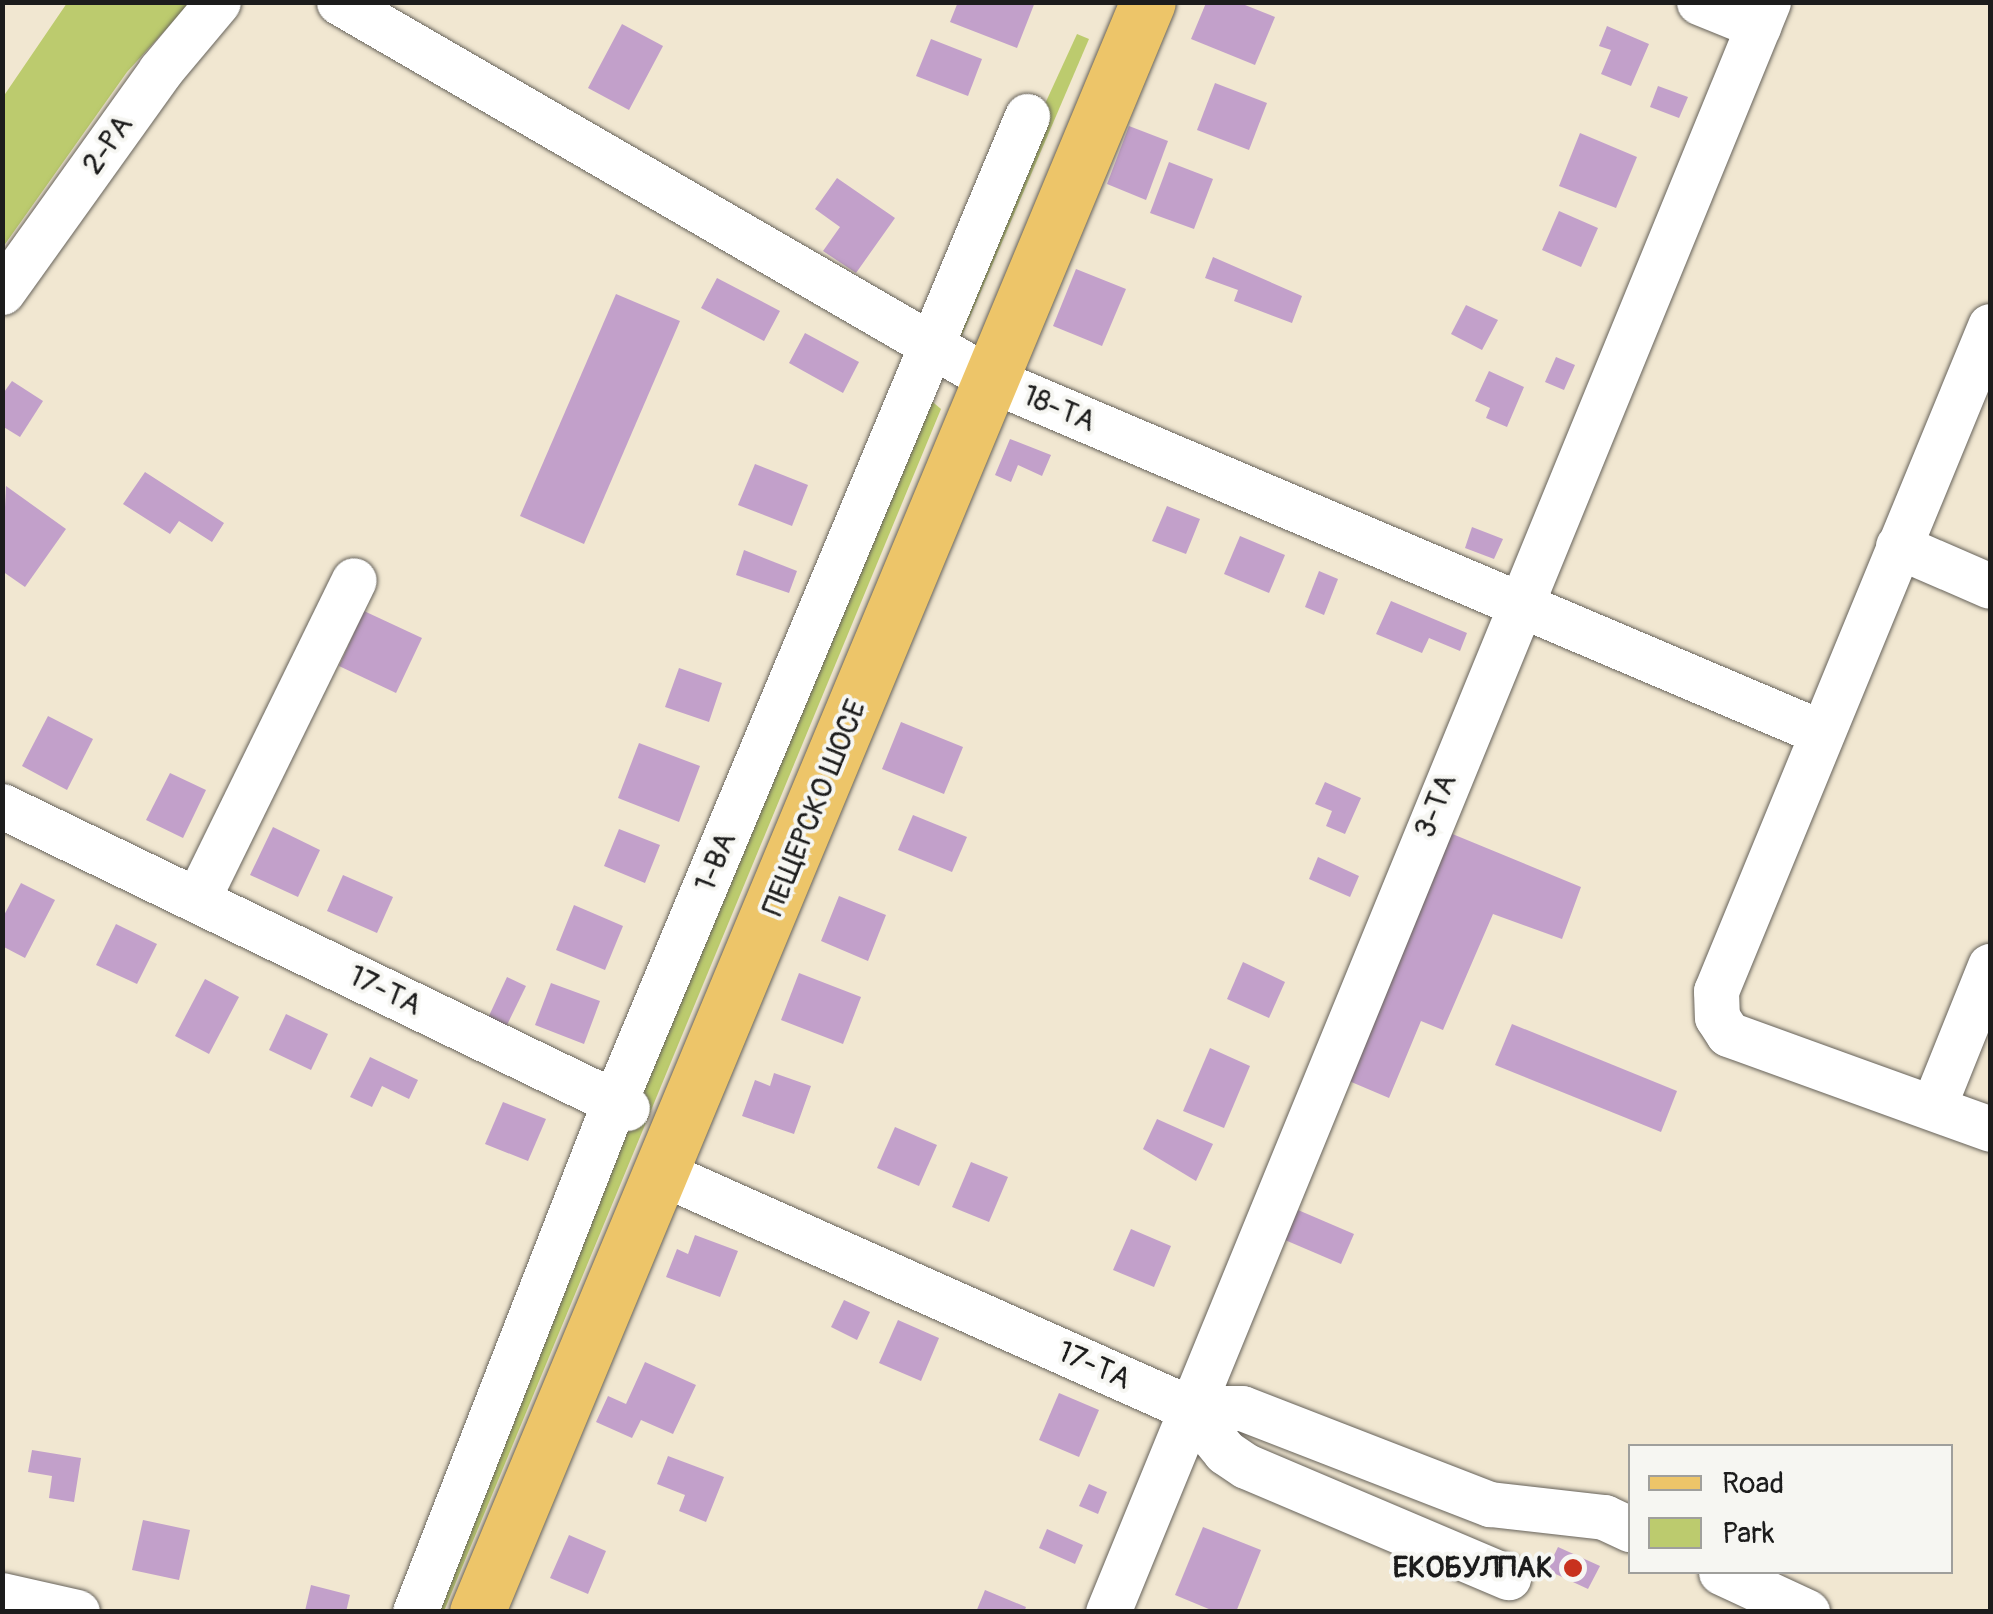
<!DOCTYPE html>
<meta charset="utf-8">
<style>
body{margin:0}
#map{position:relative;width:1993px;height:1614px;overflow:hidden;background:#f1e7d1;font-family:Pangolin,sans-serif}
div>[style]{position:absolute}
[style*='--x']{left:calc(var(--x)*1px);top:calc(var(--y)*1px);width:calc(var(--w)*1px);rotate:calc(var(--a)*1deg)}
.green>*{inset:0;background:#bccb6e}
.building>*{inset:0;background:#c2a0ca}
.roads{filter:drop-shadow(0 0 2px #67635b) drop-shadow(0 0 2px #67635b)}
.minor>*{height:45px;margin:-22.5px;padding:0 22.5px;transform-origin:22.5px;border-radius:22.5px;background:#fff}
.major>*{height:55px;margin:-27.5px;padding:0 27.5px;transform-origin:27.5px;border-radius:27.5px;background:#edc569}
.dots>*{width:28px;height:28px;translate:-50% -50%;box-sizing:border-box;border:5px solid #f6f6f2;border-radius:50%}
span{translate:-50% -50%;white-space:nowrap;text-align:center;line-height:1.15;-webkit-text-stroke:8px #f6f6f2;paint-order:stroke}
.street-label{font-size:30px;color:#1c1c1c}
.poi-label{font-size:30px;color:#1c1c1c;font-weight:700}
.right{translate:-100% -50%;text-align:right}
.frame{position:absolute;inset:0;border:5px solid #1c1c1c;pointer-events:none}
.legend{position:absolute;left:1628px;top:1444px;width:325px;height:130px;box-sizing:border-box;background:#f6f6f2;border:2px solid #9f9f9c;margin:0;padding:12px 18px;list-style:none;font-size:30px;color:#1c1c1c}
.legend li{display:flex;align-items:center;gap:20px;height:50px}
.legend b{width:50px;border:2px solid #9f9f9c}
</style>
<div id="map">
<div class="green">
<div style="clip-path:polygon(67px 3px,190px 3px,127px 72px,3px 247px,3px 97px)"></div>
<div style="clip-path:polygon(1077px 34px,1089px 39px,952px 359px,933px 348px)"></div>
<div style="clip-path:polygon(928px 398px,941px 409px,444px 1611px,417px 1612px)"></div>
</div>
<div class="building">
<div style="clip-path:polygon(958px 2px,1035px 2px,1017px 48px,950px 22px)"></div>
<div style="clip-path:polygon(1206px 3px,1240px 3px,1275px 17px,1255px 65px,1191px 39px)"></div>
<div style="clip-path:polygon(622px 24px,663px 46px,629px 110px,588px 88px)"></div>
<div style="clip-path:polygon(1607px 26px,1649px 44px,1631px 86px,1601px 74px,1611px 50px,1599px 46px)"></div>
<div style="clip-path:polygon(931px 39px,982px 59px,968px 96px,916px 76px)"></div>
<div style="clip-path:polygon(1215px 83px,1267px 103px,1249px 150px,1197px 130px)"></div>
<div style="clip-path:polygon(1658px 86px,1688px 97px,1679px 118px,1650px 107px)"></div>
<div style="clip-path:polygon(1129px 126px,1168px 141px,1146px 200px,1107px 184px)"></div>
<div style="clip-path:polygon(1580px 133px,1637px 157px,1616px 208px,1559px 186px)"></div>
<div style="clip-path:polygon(1169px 162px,1213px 179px,1194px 229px,1150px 213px)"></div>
<div style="clip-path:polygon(837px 178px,895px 218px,856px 273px,823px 251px,840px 227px,815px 209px)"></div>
<div style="clip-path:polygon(1559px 211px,1598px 228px,1581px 267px,1542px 250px)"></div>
<div style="clip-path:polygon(1213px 257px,1302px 296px,1292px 323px,1234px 301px,1238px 290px,1205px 278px)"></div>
<div style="clip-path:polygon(1076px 269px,1126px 289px,1102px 346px,1053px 326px)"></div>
<div style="clip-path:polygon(717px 278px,780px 311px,764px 341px,701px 308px)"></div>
<div style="clip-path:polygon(616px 294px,680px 321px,584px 544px,520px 516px)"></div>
<div style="clip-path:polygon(1466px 305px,1498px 320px,1482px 350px,1451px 334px)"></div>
<div style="clip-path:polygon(805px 333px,859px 362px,843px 393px,789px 363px)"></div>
<div style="clip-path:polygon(1556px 357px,1575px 365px,1564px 390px,1545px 382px)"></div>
<div style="clip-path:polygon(1489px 371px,1524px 387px,1507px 427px,1486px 418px,1490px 408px,1475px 401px)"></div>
<div style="clip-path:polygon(12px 381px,43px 401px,20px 437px,2px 426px,2px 395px)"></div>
<div style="clip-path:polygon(1010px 439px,1051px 455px,1042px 476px,1018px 465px,1011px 482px,995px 475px)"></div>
<div style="clip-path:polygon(755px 464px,808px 485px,792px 526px,738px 505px)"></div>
<div style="clip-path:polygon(145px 472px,224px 523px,212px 542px,179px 521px,170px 534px,123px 504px)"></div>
<div style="clip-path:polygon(6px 486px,66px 529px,25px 587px,2px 571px)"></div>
<div style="clip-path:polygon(1167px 506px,1200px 519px,1186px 554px,1152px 541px)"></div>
<div style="clip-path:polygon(1472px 527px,1503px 539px,1494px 559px,1465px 548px)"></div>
<div style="clip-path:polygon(1240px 536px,1285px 555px,1269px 593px,1224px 574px)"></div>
<div style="clip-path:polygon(744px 550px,797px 571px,789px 593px,736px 575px)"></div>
<div style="clip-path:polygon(1319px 571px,1338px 579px,1324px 615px,1305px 607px)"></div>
<div style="clip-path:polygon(1391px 601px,1467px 633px,1460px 651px,1429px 638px,1422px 653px,1376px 634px)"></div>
<div style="clip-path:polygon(364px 611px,422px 638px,396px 693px,339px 666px)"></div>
<div style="clip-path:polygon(679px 668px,722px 683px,709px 722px,665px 707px)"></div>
<div style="clip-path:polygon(48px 716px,93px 739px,67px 790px,22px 766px)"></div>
<div style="clip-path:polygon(901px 722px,963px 747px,944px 794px,882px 769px)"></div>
<div style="clip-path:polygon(639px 743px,700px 766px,679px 822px,618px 798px)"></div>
<div style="clip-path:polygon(170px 773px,206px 790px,183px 838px,146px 820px)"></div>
<div style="clip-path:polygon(1325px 782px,1361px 798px,1345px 834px,1326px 826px,1332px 811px,1315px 804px)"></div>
<div style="clip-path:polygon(913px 815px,967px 837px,952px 872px,898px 850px)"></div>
<div style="clip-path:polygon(273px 827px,320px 850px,298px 897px,250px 875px)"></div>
<div style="clip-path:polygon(619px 829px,660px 845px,645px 883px,604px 866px)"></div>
<div style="clip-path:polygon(1450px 833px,1581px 887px,1562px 939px,1493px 914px,1443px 1030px,1421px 1021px,1389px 1098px,1349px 1081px)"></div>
<div style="clip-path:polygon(1318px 857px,1359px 876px,1350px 897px,1309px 879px)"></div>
<div style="clip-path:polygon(343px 875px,393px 897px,377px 933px,327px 911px)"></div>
<div style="clip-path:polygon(21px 883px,55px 900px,25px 958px,2px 946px,2px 919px)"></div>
<div style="clip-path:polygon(839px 896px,886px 915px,868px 961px,821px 941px)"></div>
<div style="clip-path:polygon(574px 905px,623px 926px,605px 970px,556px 950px)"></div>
<div style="clip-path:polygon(116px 924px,157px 944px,137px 984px,96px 965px)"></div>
<div style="clip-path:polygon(1243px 962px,1285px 982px,1269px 1018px,1227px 999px)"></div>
<div style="clip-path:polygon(799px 973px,861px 997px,843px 1044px,781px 1020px)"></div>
<div style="clip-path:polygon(507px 977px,526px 986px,506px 1027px,488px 1018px)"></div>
<div style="clip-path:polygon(205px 979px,239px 997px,209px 1054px,175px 1036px)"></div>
<div style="clip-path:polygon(551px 983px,600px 1001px,584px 1044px,535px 1025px)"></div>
<div style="clip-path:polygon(286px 1014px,328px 1034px,311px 1070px,269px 1050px)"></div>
<div style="clip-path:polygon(1512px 1024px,1677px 1091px,1661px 1132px,1495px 1065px)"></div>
<div style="clip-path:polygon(1210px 1048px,1250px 1066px,1224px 1128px,1183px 1111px)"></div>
<div style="clip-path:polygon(370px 1057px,418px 1080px,409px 1099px,382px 1086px,372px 1107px,350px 1097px)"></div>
<div style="clip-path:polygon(774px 1073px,811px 1086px,794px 1134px,742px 1116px,755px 1080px,770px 1086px)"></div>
<div style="clip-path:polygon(503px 1102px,546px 1119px,528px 1161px,485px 1144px)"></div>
<div style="clip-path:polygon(1157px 1119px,1213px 1144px,1196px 1181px,1143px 1149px)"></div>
<div style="clip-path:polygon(895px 1127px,937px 1145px,919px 1186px,877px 1168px)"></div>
<div style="clip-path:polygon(971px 1162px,1008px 1177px,989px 1222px,952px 1207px)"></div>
<div style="clip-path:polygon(1298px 1210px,1354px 1234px,1341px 1264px,1285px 1240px)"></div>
<div style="clip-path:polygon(1131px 1229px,1171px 1246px,1154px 1287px,1113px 1270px)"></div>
<div style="clip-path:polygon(695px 1235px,738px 1251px,720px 1297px,666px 1277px,677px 1249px,688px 1254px)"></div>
<div style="clip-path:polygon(844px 1300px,870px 1312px,857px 1340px,831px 1327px)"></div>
<div style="clip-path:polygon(898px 1320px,939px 1338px,921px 1381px,879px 1363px)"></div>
<div style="clip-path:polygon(645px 1362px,696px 1385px,673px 1434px,641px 1420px,632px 1438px,596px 1422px,608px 1396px,626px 1404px)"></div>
<div style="clip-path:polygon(1059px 1393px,1099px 1410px,1079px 1457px,1039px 1440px)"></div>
<div style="clip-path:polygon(32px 1450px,81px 1458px,74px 1502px,49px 1498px,52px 1476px,28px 1472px)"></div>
<div style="clip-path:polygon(668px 1456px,724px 1477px,706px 1522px,679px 1511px,685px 1495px,657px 1484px)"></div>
<div style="clip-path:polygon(1089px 1484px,1107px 1492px,1098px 1514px,1079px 1506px)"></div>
<div style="clip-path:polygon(143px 1520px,190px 1530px,179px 1580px,132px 1570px)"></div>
<div style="clip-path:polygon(1203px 1527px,1261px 1550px,1236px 1612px,1216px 1612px,1175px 1595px)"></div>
<div style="clip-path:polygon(1047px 1529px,1083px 1545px,1075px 1564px,1039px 1548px)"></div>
<div style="clip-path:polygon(569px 1535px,606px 1551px,588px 1594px,550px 1578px)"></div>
<div style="clip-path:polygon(1558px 1547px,1600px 1566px,1588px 1589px,1547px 1570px)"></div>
<div style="clip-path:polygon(311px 1585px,350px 1595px,346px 1612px,305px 1611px)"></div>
<div style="clip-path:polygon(985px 1590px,1026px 1607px,1024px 1612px,976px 1612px)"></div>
</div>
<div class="roads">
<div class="minor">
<div style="--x:339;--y:2;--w:755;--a:30.07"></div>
<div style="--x:992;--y:380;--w:900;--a:23.03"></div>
<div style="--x:1699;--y:2;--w:64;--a:22.1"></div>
<div style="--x:2;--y:292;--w:272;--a:-54.4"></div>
<div style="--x:160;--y:71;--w:90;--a:-50"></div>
<div style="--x:1990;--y:326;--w:719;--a:112.39"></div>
<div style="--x:1716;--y:991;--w:26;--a:88"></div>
<div style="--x:1717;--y:1017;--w:20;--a:57"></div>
<div style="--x:1728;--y:1034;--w:279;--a:19.9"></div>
<div style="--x:1898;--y:546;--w:100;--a:23.5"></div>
<div style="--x:2;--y:806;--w:694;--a:25.79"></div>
<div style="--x:197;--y:900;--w:356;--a:-63.9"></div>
<div style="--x:1934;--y:1105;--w:150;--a:-68.1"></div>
<div style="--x:664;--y:1174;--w:575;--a:24.02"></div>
<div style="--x:1189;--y:1408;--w:57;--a:50.7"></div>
<div style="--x:1225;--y:1452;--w:25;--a:34"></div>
<div style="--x:1246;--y:1466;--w:285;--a:23"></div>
<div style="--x:1189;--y:1408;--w:53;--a:0"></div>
<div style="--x:1242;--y:1408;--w:266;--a:21.2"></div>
<div style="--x:1490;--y:1504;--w:115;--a:6.5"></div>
<div style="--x:1604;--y:1517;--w:29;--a:25"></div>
<div style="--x:1721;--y:1572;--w:95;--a:24.9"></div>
<div style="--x:2;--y:1595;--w:77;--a:12.8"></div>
<div style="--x:415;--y:1612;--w:547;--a:-68.65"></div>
<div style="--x:614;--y:1103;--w:1070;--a:-67.29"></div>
<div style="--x:1108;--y:1612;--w:1740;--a:-67.71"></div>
</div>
<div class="major">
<div style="--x:477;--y:1612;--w:1744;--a:-67.38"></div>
</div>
</div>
<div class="dots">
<div style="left:1573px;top:1568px;background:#c8321e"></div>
</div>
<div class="street-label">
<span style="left:108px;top:145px;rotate:-55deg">2-РА</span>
<span style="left:1059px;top:409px;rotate:23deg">18-ТА</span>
<span style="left:1436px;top:806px;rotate:-68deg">3-ТА</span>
<span style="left:815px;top:808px;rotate:-68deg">ПЕЩЕРСКО ШОСЕ</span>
<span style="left:716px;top:862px;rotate:-67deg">1-ВА</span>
<span style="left:385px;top:991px;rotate:26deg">17-ТА</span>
<span style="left:1094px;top:1366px;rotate:24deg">17-ТА</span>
</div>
<div class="poi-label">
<span class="right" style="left:1553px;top:1568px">ЕКОБУЛПАК</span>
</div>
<div class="frame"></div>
<ul class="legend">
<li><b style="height:12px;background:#edc569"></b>Road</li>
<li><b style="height:28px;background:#bccb6e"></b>Park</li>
</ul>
</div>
